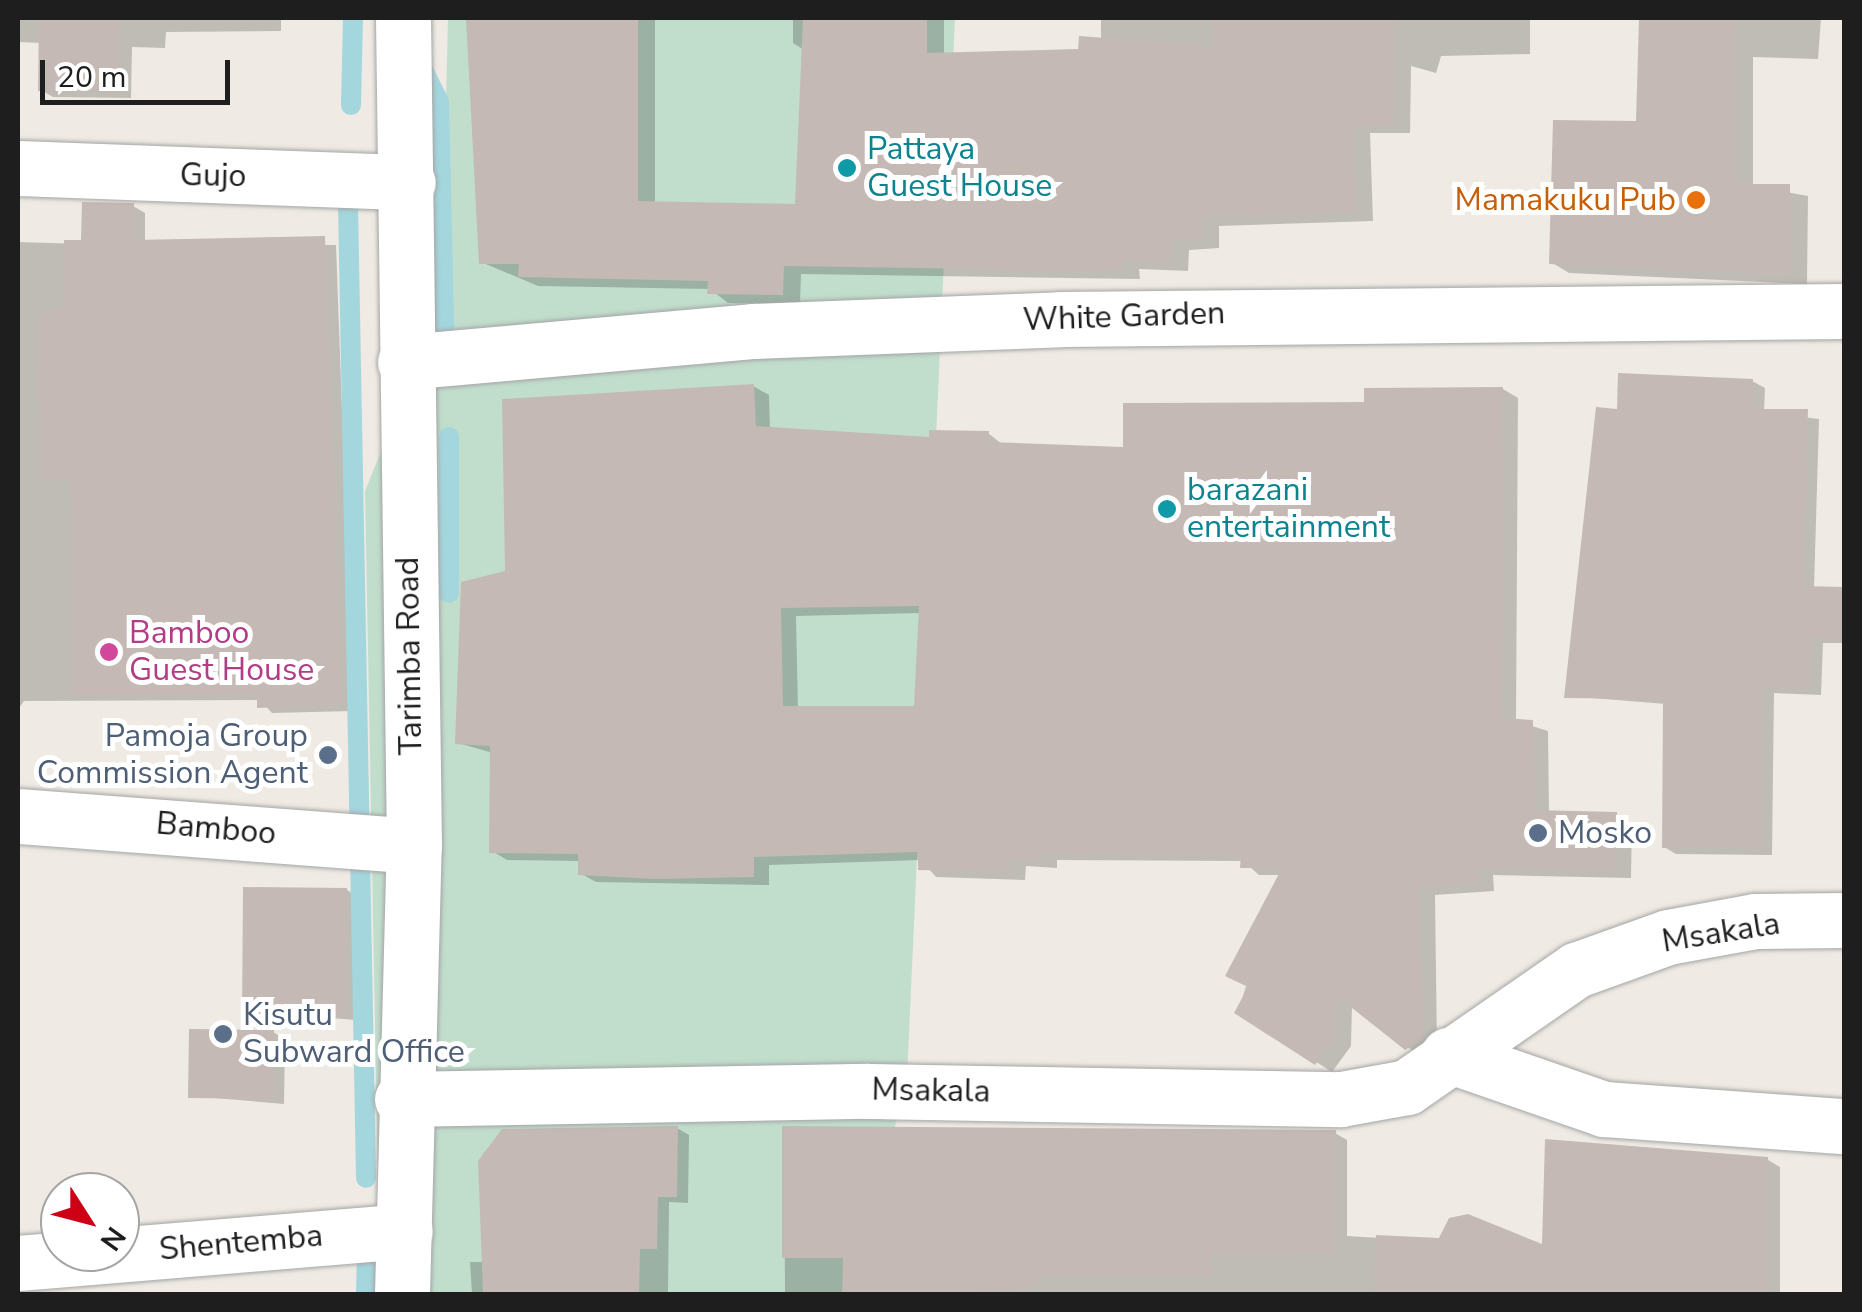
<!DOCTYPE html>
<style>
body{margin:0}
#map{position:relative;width:1862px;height:1312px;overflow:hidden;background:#efebe4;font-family:"Nunito Sans",sans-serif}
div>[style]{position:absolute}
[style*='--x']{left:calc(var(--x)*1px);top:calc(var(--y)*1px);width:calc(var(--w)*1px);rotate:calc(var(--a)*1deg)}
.wetland>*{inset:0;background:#c1decd}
.shadow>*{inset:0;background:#0003}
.stream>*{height:20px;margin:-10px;padding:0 10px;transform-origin:10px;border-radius:10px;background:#a4d6de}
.building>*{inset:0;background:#c4b9b4}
.roads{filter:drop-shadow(0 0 2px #a5a5a5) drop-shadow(0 0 2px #a5a5a5)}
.minor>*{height:55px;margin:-27.5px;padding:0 27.5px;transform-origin:27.5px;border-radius:27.5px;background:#fff}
.dots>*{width:28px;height:28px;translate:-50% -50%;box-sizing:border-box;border:5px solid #fff;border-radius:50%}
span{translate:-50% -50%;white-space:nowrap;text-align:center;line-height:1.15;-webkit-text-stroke:10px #fff;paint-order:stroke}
.culture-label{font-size:32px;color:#0d838f}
.left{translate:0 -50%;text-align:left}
.street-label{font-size:32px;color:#1e1e1e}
.food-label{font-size:32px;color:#c56008}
.right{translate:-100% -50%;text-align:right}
.hotel-label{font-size:32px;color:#b23c85}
.service-label{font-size:32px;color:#4e5e75}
.frame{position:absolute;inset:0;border:20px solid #1e1e1e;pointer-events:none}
.north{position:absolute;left:40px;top:1172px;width:100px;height:100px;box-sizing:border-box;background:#fff;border:2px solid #a5a5a5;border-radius:50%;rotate:126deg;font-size:28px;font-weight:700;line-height:40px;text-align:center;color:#1e1e1e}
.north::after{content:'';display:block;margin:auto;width:35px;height:45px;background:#cd0015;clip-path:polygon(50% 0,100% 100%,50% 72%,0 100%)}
.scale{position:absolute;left:40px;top:60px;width:190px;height:45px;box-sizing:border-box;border:5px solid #1e1e1e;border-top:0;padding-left:12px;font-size:30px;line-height:35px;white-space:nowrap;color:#1e1e1e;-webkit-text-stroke:8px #fff;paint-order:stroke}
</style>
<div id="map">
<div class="wetland">
<div style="clip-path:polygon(448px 18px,955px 18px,907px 1078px,874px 1211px,871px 1294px,380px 1294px,365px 491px,441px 304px)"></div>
</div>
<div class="shadow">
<div style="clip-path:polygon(18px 18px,281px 18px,281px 31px,166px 32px,165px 48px,132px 47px,131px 98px,53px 97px,41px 90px,41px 43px,18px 42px)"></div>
<div style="clip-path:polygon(468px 18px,655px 18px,655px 204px,798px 206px,804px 50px,793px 43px,793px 18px,944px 18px,944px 55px,1080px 52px,1101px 40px,1101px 18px,1530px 18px,1530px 54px,1441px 56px,1436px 73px,1411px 66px,1410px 133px,1370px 133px,1373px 221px,1219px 226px,1219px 248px,1189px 250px,1188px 271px,1139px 269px,1140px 279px,801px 274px,800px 304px,728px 303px,710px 289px,538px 286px,481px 262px)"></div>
<div style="clip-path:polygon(1642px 18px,1821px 18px,1818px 59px,1753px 57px,1753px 186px,1808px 196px,1807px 284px,1569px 273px,1551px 262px,1639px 124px)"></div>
<div style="clip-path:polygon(133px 206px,145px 213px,145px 243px,336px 245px,353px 711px,272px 713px,260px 700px,24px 701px,18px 709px,18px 242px,83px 244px)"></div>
<div style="clip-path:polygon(1752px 381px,1765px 388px,1764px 412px,1819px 419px,1814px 589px,1844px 590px,1844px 643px,1823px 643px,1821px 695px,1774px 693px,1772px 855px,1676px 854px,1664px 847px,1666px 704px,1567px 696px,1619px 411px)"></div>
<div style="clip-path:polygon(evenodd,753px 386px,769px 395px,770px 430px,931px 440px,988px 433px,1003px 445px,1125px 450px,1503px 389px,1518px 398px,1516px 721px,1548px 731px,1549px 812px,1632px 823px,1631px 878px,1493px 875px,1494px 891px,1435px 895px,1437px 1047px,1422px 1058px,1352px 1004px,1351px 1046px,1332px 1072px,1238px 1012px,1281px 875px,1259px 875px,1243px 861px,1057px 860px,1057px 868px,1026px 866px,1025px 880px,936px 877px,921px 860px,769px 865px,769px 885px,596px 882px,580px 873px,580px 861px,507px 860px,492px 851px,493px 753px,458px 743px,508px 573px,753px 386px,921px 613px,916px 709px,798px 709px,796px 616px,921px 613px)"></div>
<div style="clip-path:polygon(347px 890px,359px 897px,357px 1020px,244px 1012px)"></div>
<div style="clip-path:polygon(273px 1032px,285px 1039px,284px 1104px,191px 1096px)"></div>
<div style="clip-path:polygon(677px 1128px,689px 1135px,688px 1203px,669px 1202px,668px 1294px,472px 1294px,470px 1262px,484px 1262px,483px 1154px,504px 1131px)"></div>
<div style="clip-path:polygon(784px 1128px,1335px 1133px,1347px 1140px,1347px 1236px,1545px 1248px,1768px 1160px,1780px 1167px,1780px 1294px,785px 1294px)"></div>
</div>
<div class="stream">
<div style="--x:420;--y:64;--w:42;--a:63.4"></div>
<div style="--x:439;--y:102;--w:226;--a:88.7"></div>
<div style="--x:351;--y:105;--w:87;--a:-88.7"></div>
<div style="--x:348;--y:204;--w:974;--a:88.94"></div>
<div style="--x:449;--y:437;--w:156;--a:90"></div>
<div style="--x:366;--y:1294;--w:42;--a:-88.6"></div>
</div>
<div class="building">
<div style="clip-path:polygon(39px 18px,120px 18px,120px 92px,38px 91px)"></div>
<div style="clip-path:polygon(466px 18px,638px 18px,638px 201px,795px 204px,803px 18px,927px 18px,927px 53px,1078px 49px,1079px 36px,1213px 46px,1213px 18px,1395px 18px,1393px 125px,1353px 125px,1356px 212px,1202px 217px,1202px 239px,1172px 241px,1171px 262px,1122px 260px,1123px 271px,784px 266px,783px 295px,707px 294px,708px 281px,518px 277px,519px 264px,479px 264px)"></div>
<div style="clip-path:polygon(1639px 18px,1736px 18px,1736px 184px,1790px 184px,1790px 275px,1549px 264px,1553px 120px,1636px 121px)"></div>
<div style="clip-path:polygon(82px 202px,134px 203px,134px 240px,325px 236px,342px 705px,257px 708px,257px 695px,72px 695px,71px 480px,40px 480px,38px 317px,64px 305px,64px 240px,81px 240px)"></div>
<div style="clip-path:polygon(1618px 373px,1753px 379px,1753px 409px,1808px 409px,1803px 586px,1844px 587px,1843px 638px,1812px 637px,1809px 689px,1762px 688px,1761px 849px,1662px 848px,1663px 699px,1564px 698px,1596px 407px,1617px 409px)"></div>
<div style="clip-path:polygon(evenodd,754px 384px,756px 426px,929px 437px,929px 430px,989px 431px,988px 442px,1123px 447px,1123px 403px,1364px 402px,1364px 388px,1503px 387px,1501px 718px,1533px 720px,1534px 810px,1617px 812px,1616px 870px,1478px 868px,1479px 883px,1420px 887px,1422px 1039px,1405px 1050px,1337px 996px,1336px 1036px,1315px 1065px,1234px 1013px,1248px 987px,1225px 976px,1282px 868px,1240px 868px,1241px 854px,1042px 853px,1042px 860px,1011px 858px,1010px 872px,918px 870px,918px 852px,754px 857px,754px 877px,655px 879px,578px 875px,578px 854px,489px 853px,490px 746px,455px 744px,461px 582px,505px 571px,502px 399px,754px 384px,919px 606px,914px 706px,783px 706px,781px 608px,919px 606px)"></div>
<div style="clip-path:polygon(243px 887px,347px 888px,346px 1015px,242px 1014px)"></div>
<div style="clip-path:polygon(189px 1029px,274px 1030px,273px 1099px,188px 1098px)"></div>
<div style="clip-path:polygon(678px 1126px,677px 1197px,658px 1197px,657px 1249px,640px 1249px,639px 1294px,483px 1294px,478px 1161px,502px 1129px)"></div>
<div style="clip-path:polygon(782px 1126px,1336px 1130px,1336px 1255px,1211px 1254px,1211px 1275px,1037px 1277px,1037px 1286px,965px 1294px,842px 1294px,843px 1258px,782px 1258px)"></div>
<div style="clip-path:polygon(1545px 1139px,1768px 1157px,1769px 1294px,1374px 1294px,1376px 1235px,1439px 1238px,1449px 1218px,1468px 1214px,1542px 1244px)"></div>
</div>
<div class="roads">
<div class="minor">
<div style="--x:18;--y:168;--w:390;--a:2.1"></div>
<div style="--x:405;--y:362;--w:349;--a:-5.1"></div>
<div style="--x:753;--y:331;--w:308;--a:-2.2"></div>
<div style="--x:1061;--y:319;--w:783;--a:-0.59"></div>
<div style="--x:18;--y:816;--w:397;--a:4.3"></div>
<div style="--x:1448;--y:1055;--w:165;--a:19.1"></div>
<div style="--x:1604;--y:1109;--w:241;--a:4.1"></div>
<div style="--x:402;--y:1099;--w:466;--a:-1"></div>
<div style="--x:868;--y:1091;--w:473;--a:1"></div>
<div style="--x:1341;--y:1099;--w:67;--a:-10.3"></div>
<div style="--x:1407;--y:1087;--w:206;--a:-34.7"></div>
<div style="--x:1576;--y:970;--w:98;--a:-19.7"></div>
<div style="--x:1668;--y:937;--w:88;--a:-10.4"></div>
<div style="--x:1755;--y:921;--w:89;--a:-0.6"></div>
<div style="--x:18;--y:1263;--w:388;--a:-4.7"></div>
<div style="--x:402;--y:1294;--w:448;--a:-88.5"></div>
<div style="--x:414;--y:846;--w:828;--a:-90.76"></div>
</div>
</div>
<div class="dots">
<div style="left:847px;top:168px;background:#0f9aa8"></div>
<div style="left:1696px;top:200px;background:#e8710a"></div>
<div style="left:1167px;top:509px;background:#0f9aa8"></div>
<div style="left:109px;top:652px;background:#d1479c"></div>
<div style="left:328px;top:755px;background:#5c6f8a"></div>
<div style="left:1538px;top:833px;background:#5c6f8a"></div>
<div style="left:223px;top:1034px;background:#5c6f8a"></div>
</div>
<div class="culture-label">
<span class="left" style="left:867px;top:168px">Pattaya<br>Guest House</span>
<span class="left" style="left:1187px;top:509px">barazani<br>entertainment</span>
</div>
<div class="street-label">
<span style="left:213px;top:176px;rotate:1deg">Gujo</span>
<span style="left:1124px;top:317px;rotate:-2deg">White Garden</span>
<span style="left:410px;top:656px;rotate:-91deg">Tarimba Road</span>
<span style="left:216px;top:829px;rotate:5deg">Bamboo</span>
<span style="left:1721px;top:933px;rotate:-9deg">Msakala</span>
<span style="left:931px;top:1091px;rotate:1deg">Msakala</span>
<span style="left:241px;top:1243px;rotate:-5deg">Shentemba</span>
</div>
<div class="food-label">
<span class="right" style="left:1676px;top:200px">Mamakuku Pub</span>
</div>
<div class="hotel-label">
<span class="left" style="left:129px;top:652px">Bamboo<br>Guest House</span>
</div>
<div class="service-label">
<span class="right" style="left:308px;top:755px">Pamoja Group<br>Commission Agent</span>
<span class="left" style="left:1558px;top:833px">Mosko</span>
<span class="left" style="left:243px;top:1034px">Kisutu<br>Subward Office</span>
</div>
<div class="frame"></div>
<div class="north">N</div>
<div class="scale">20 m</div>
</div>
